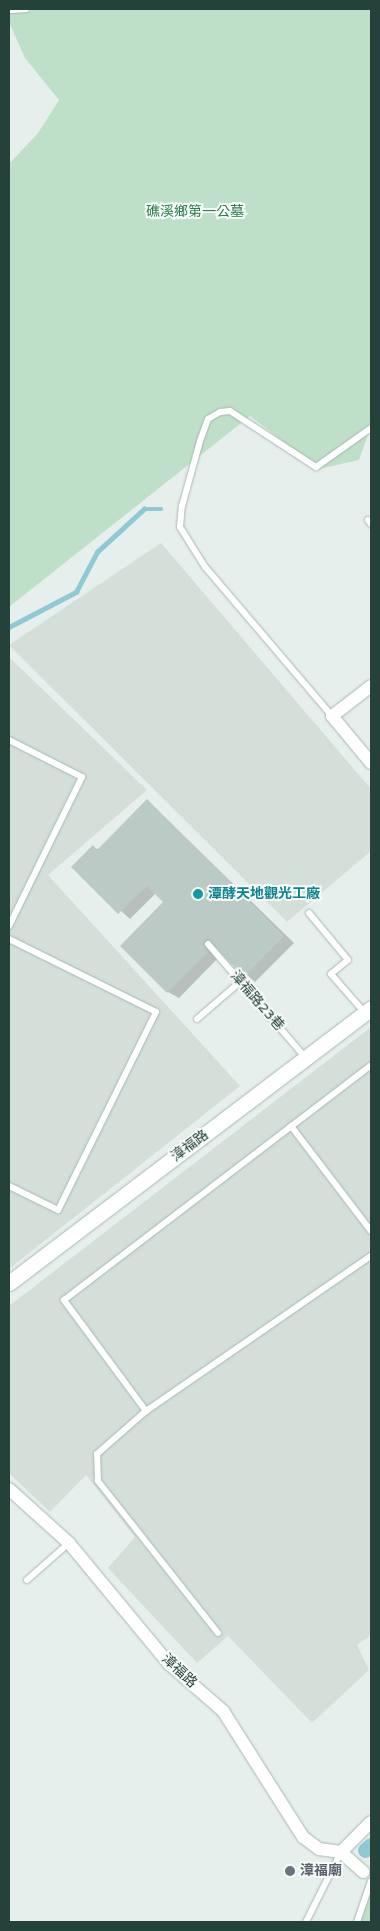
<!DOCTYPE html>
<meta charset="utf-8">
<style>
body{margin:0}
#map{position:relative;width:380px;height:1931px;overflow:hidden;background:#e6efeb;font-family:"Varela Round","Noto Sans TC",sans-serif}
div>[style]{position:absolute}
[style*='--x']{left:calc(var(--x)*1px);top:calc(var(--y)*1px);width:calc(var(--w)*1px);rotate:calc(var(--a)*1deg)}
.built>*{inset:0;background:#d4dfda}
.green>*{inset:0;background:#bfe0c8}
.shadow>*{inset:0;background:#0003}
.stream>*{height:4.5px;margin:-2.25px;padding:0 2.25px;transform-origin:2.25px;border-radius:2.25px;background:#8ec9d4}
.canal>*{height:15px;margin:-7.5px;padding:0 7.5px;transform-origin:7.5px;border-radius:7.5px;background:#8ec9d4}
.building>*{inset:0;background:#bbcac4}
.roads{filter:drop-shadow(0 0 1px #a8b8b2) drop-shadow(0 0 1px #a8b8b2)}
.lane>*{height:6px;margin:-3px;padding:0 3px;transform-origin:3px;border-radius:3px;background:#fff}
.street>*{height:12px;margin:-6px;padding:0 6px;transform-origin:6px;border-radius:6px;background:#fff}
.secondary>*{height:15px;margin:-7.5px;padding:0 7.5px;transform-origin:7.5px;border-radius:7.5px;background:#fff}
.dots>*{width:14px;height:14px;translate:-50% -50%;box-sizing:border-box;border:2px solid #f7fbf9;border-radius:50%}
span{translate:-50% -50%;white-space:nowrap;text-align:center;line-height:1.15;-webkit-text-stroke:4px #f7fbf9;paint-order:stroke}
.park-label{font-size:14px;color:#2d7a4b}
.culture-label{font-size:14px;color:#0d838f;font-weight:700}
.left{translate:0 -50%;text-align:left}
.street-label{font-size:14px;color:#24423a}
.worship-label{font-size:14px;color:#5b616d;font-weight:700}
.frame{position:absolute;inset:0;border:10px solid #24423a;pointer-events:none}
</style>
<div id="map">
<div class="built">
<div style="clip-path:polygon(161px 543px,371px 789px,371px 851px,287px 922px,9px 645px)"></div>
<div style="clip-path:polygon(9px 657px,147px 790px,48px 875px,240px 1086px,9px 1269px)"></div>
<div style="clip-path:polygon(371px 1027px,371px 1635px,357px 1645px,369px 1670px,312px 1723px,228px 1636px,197px 1663px,108px 1568px,135px 1537px,86px 1475px,50px 1512px,9px 1473px,9px 1306px)"></div>
</div>
<div class="green">
<div style="clip-path:polygon(9px 9px,371px 9px,371px 426px,359px 460px,319px 469px,250px 416px,9px 607px,9px 164px,38px 133px,59px 100px,25px 58px,9px 22px)"></div>
<div style="clip-path:polygon(371px 1890px,371px 1922px,355px 1922px)"></div>
</div>
<div class="shadow">
<div style="clip-path:polygon(148px 801px,294px 943px,255px 982px,215px 945px,218px 958px,179px 998px,168px 992px,122px 946px,165px 902px,156px 893px,130px 919px,73px 867px,93px 847px,99px 850px)"></div>
</div>
<div class="stream">
<div style="--x:9;--y:627;--w:76;--a:-27.6"></div>
<div style="--x:76;--y:592;--w:45;--a:-62.3"></div>
<div style="--x:97;--y:552;--w:64;--a:-42.5"></div>
<div style="--x:144;--y:509;--w:17;--a:0"></div>
</div>
<div class="canal">
<div style="--x:365;--y:1850;--w:8;--a:-40"></div>
</div>
<div class="building">
<div style="clip-path:polygon(147px 799px,284px 936px,244px 977px,207px 939px,203px 944px,208px 952px,167px 993px,120px 946px,163px 902px,147px 886px,118px 914px,71px 867px,93px 845px,97px 850px)"></div>
</div>
<div class="roads">
<div class="lane">
<div style="--x:9;--y:10;--w:17;--a:-3"></div>
<div style="--x:368;--y:520;--w:5;--a:53"></div>
<div style="--x:332;--y:716;--w:196;--a:-130.4"></div>
<div style="--x:205;--y:567;--w:47;--a:-122"></div>
<div style="--x:180;--y:527;--w:21;--a:-85"></div>
<div style="--x:182;--y:506;--w:67;--a:-74.5"></div>
<div style="--x:200;--y:441;--w:23;--a:-70"></div>
<div style="--x:208;--y:419;--w:14;--a:-30"></div>
<div style="--x:220;--y:412;--w:10;--a:-6"></div>
<div style="--x:230;--y:411;--w:103;--a:33.1"></div>
<div style="--x:316;--y:467;--w:67;--a:-35.3"></div>
<div style="--x:9;--y:740;--w:82;--a:26.9"></div>
<div style="--x:82;--y:777;--w:166;--a:116.1"></div>
<div style="--x:309;--y:913;--w:61;--a:50.3"></div>
<div style="--x:348;--y:960;--w:22;--a:141"></div>
<div style="--x:331;--y:974;--w:52;--a:48.9"></div>
<div style="--x:9;--y:939;--w:164;--a:26.4"></div>
<div style="--x:156;--y:1012;--w:221;--a:116.3"></div>
<div style="--x:58;--y:1210;--w:55;--a:-153.9"></div>
<div style="--x:208;--y:944;--w:149;--a:49.4"></div>
<div style="--x:197;--y:1019;--w:57;--a:-40.7"></div>
<div style="--x:291;--y:1126;--w:132;--a:52.7"></div>
<div style="--x:146;--y:1411;--w:138;--a:-126.5"></div>
<div style="--x:64;--y:1300;--w:387;--a:-37.4"></div>
<div style="--x:27;--y:1580;--w:56;--a:-41.4"></div>
<div style="--x:218;--y:1633;--w:194;--a:-128.3"></div>
<div style="--x:98;--y:1481;--w:27;--a:-92"></div>
<div style="--x:97;--y:1454;--w:65;--a:-41.3"></div>
<div style="--x:146;--y:1411;--w:273;--a:-34.6"></div>
<div style="--x:306;--y:1922;--w:78;--a:-63.4"></div>
<div style="--x:357;--y:1922;--w:43;--a:-71.1"></div>
</div>
<div class="street">
<div style="--x:371;--y:686;--w:49;--a:142.4"></div>
<div style="--x:332;--y:716;--w:61;--a:50.3"></div>
<div style="--x:9;--y:1489;--w:81;--a:42"></div>
<div style="--x:69;--y:1543;--w:157;--a:50.4"></div>
<div style="--x:169;--y:1664;--w:72;--a:41"></div>
<div style="--x:223;--y:1711;--w:149;--a:57.6"></div>
<div style="--x:303;--y:1837;--w:20;--a:37"></div>
<div style="--x:319;--y:1849;--w:22;--a:8"></div>
<div style="--x:341;--y:1852;--w:30;--a:42"></div>
<div style="--x:341;--y:1852;--w:42;--a:-45"></div>
</div>
<div class="secondary">
<div style="--x:9;--y:1283;--w:455;--a:-37.2"></div>
</div>
</div>
<div class="dots">
<div style="left:198px;top:894px;background:#0f9aa8"></div>
<div style="left:290px;top:1871px;background:#6b7280"></div>
</div>
<div class="park-label">
<span style="left:195px;top:212px">礁溪鄉第一公墓</span>
</div>
<div class="culture-label">
<span class="left" style="left:208px;top:894px">潭酵天地觀光工廠</span>
</div>
<div class="street-label">
<span style="left:257px;top:1001px;rotate:49deg">漳福路23巷</span>
<span style="left:190px;top:1146px;rotate:-37deg">漳福路</span>
<span style="left:179px;top:1671px;rotate:43deg">漳福路</span>
</div>
<div class="worship-label">
<span class="left" style="left:300px;top:1871px">漳福廟</span>
</div>
<div class="frame"></div>
</div>
